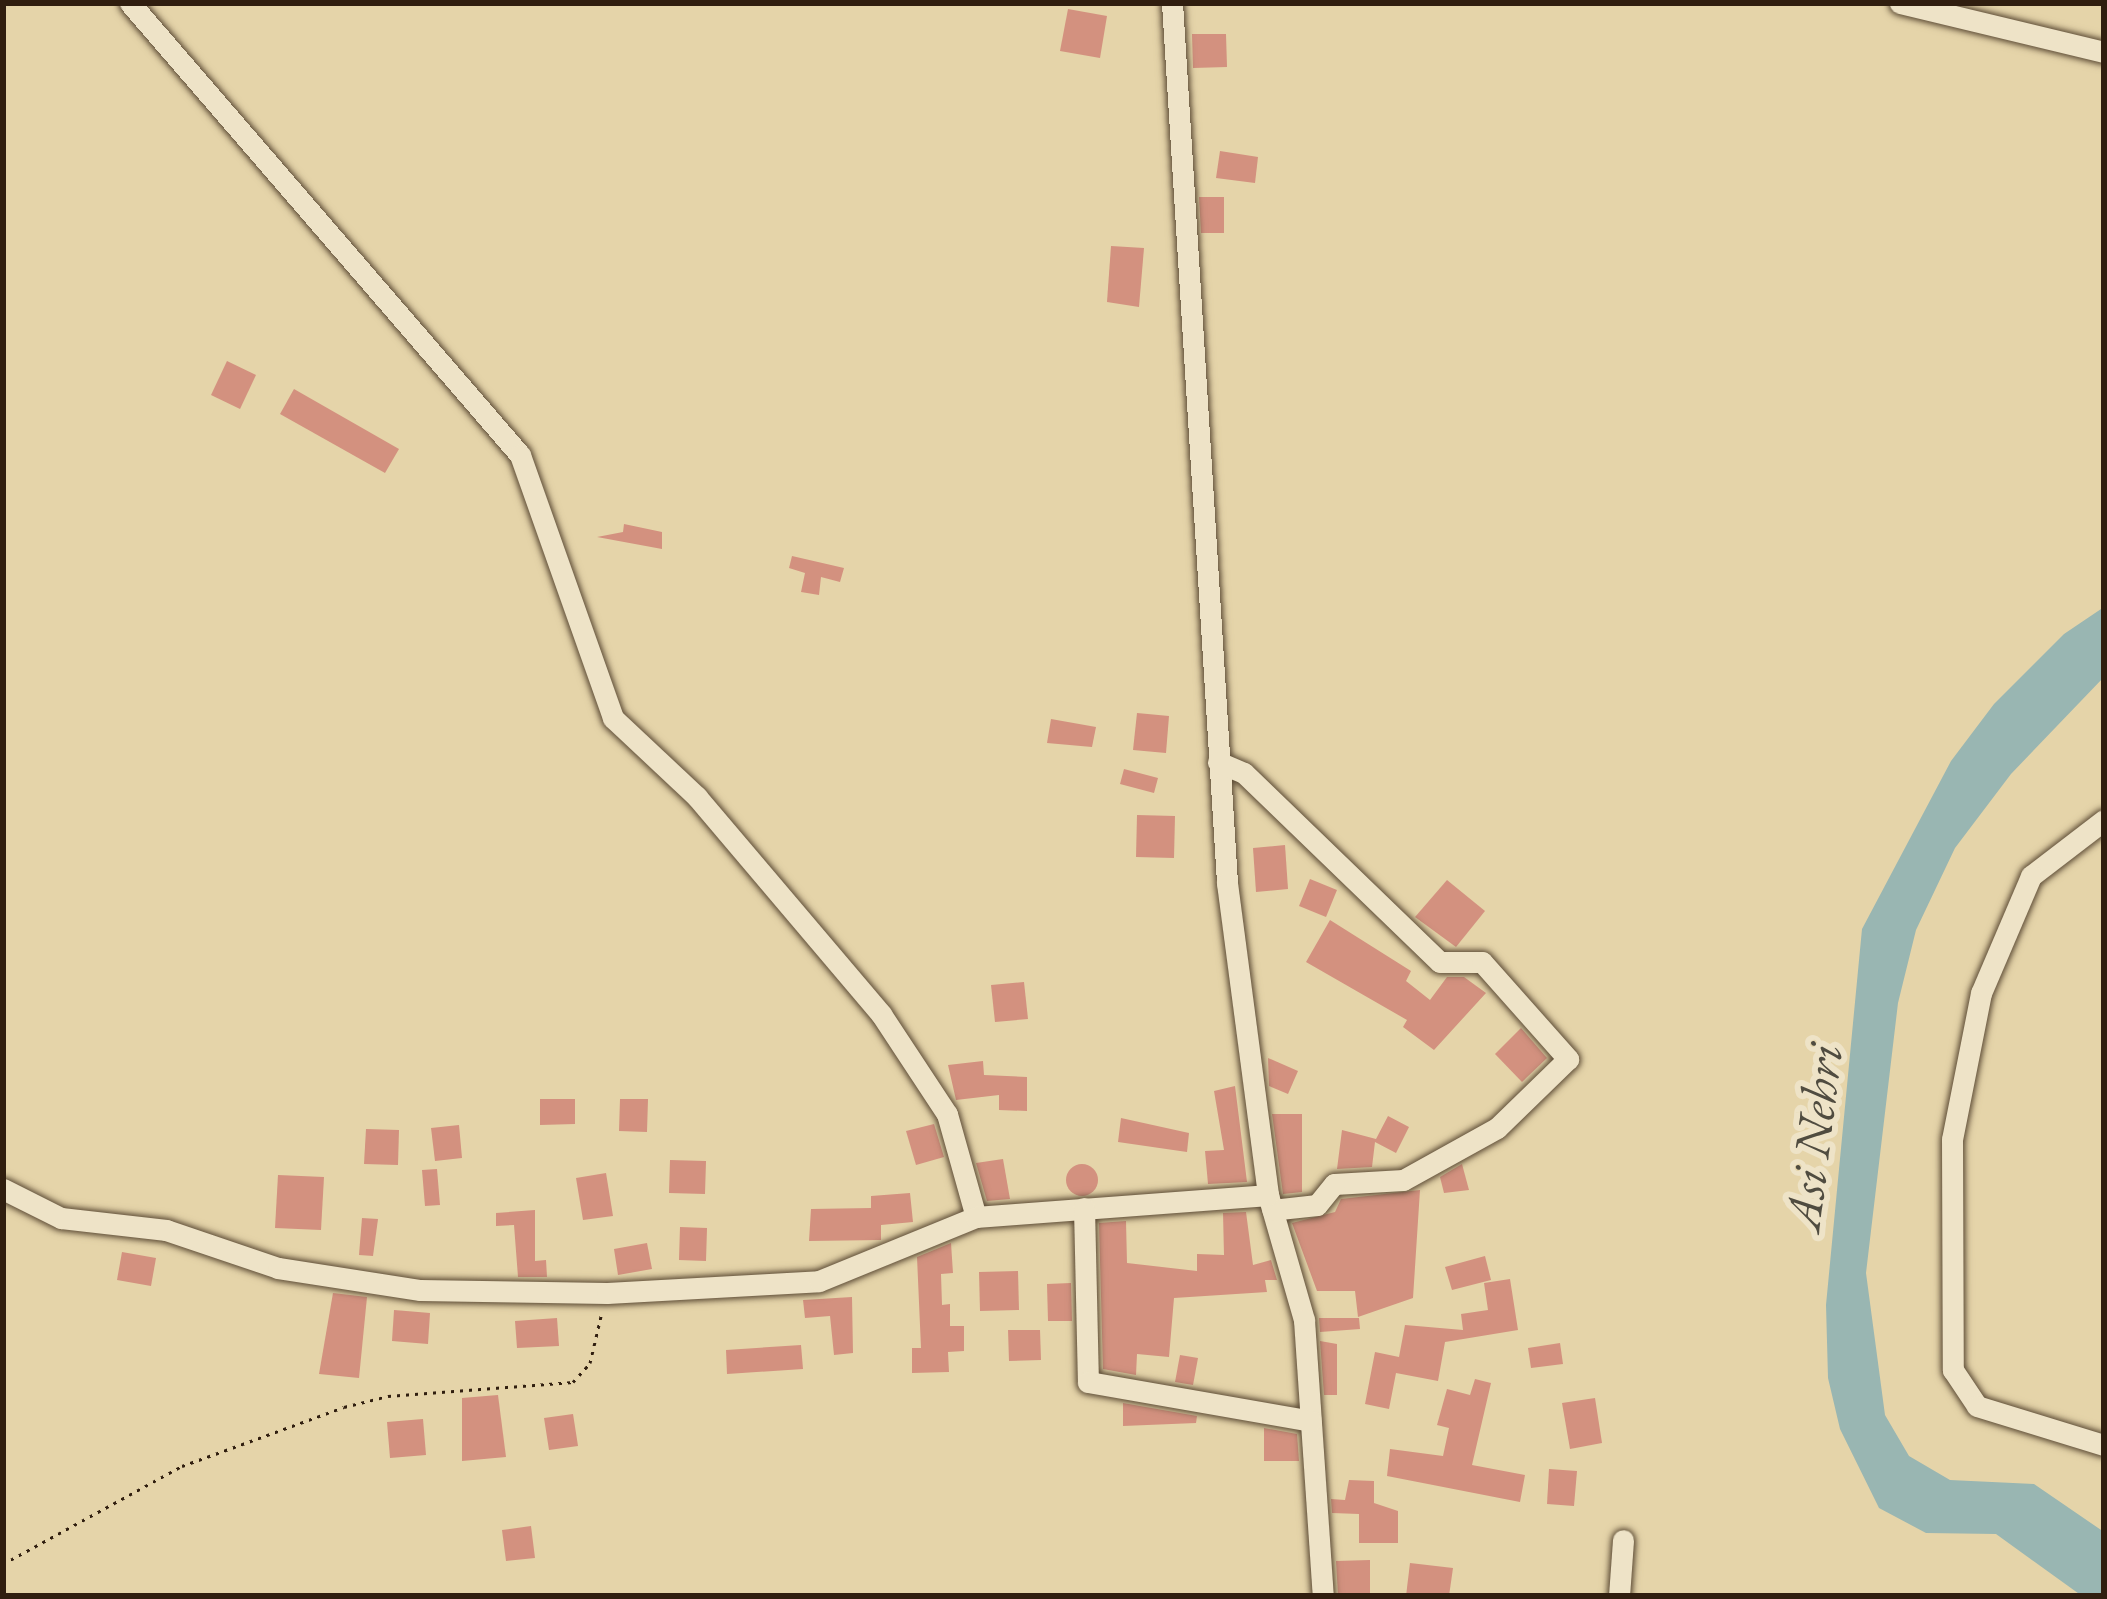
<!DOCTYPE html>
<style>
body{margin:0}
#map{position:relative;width:2107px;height:1599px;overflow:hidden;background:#e5d4a9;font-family:"EB Garamond",serif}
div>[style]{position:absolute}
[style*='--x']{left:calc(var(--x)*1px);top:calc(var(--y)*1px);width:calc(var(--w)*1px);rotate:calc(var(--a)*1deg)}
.water>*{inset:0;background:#99b6b2}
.building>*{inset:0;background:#d3917f}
.round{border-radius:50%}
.path>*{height:3px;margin-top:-1.5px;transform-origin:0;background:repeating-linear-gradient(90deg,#301e0f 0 3px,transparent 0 9px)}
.roads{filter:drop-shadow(0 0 3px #5d4c36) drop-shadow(0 0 3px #5d4c36)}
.street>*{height:21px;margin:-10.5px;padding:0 10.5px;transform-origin:10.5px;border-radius:10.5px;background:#eee3c7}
span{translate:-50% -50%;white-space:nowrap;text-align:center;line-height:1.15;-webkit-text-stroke:12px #eee3c7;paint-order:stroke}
.water-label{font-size:51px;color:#504c40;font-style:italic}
.frame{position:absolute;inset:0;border:6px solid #301e0f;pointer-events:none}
</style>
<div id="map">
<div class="water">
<div style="clip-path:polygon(2104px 607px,2104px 677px,2011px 774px,1955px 848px,1916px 930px,1898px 1003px,1866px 1273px,1885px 1415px,1909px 1456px,1950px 1480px,2034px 1484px,2104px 1532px,2104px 1596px,2082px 1596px,1996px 1534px,1926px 1533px,1879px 1508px,1840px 1429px,1828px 1378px,1826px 1305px,1862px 929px,1951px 761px,1994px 704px,2064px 634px)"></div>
</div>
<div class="building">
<div style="clip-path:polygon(1068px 9px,1107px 16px,1100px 58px,1060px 51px)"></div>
<div style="clip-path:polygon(1192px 34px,1226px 34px,1227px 67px,1193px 68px)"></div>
<div style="clip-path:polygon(1220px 151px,1258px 157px,1255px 183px,1216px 178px)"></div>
<div style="clip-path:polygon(1199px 197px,1224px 197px,1224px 233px,1201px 233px)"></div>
<div style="clip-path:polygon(1111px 246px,1144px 248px,1139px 307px,1107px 302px)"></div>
<div style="clip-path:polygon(227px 361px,256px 375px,240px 409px,211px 395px)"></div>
<div style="clip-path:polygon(294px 389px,399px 449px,385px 473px,280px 414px)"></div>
<div style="clip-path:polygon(624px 524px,662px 532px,662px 549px,597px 537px,623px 532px)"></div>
<div style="clip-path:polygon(792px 556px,844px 568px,840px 582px,821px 577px,819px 595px,801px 592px,805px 573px,789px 568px)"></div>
<div style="clip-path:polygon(1137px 713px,1169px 716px,1166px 753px,1133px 750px)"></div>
<div style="clip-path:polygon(1051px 719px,1096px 727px,1092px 747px,1047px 743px)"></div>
<div style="clip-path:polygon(1124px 769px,1158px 778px,1154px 793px,1120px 784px)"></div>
<div style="clip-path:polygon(1137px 815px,1175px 816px,1174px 858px,1136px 857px)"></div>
<div style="clip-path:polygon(1285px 845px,1288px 889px,1256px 892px,1253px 848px)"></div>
<div style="clip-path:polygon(1310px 879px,1337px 890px,1326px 917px,1299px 906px)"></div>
<div style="clip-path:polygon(1447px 880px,1485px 911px,1456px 947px,1415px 917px)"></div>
<div style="clip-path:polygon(1330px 920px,1411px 971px,1406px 981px,1430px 1000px,1447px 977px,1464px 977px,1486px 993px,1434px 1050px,1403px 1027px,1407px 1020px,1306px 962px)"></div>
<div style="clip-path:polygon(1024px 982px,1028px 1019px,995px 1022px,991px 985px)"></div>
<div style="clip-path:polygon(1521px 1028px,1547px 1058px,1522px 1082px,1495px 1054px)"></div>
<div style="clip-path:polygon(1268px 1058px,1298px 1071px,1288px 1094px,1269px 1086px)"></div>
<div style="clip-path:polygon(983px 1061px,984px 1075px,1027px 1077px,1027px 1111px,999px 1110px,999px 1095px,956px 1100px,948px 1065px)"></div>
<div style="clip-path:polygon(1235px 1086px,1247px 1182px,1208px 1184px,1205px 1151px,1224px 1150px,1214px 1091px)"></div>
<div style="clip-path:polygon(540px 1099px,575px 1099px,575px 1124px,540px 1125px)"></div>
<div style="clip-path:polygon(620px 1099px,648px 1099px,647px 1132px,619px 1131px)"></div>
<div style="clip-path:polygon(1272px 1114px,1302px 1114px,1302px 1192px,1283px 1194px)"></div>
<div style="clip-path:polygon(1388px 1116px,1409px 1127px,1396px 1153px,1375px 1142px,1372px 1167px,1337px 1169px,1342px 1130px,1376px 1139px)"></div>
<div style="clip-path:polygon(1121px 1118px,1189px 1133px,1187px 1152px,1118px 1142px)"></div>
<div style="clip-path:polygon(934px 1124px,944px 1157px,916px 1165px,906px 1131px)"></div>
<div style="clip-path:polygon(459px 1125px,462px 1158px,435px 1161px,431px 1128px)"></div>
<div style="clip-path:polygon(366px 1129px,399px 1130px,398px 1165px,364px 1164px)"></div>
<div style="clip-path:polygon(1003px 1159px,1010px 1199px,987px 1201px,976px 1163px)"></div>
<div style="clip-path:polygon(670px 1160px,706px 1161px,705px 1194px,669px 1193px)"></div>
<div style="clip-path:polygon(1462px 1164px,1469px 1190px,1444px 1193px,1440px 1177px)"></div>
<div class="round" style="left:1066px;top:1164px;width:32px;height:32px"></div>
<div style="clip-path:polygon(437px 1169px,440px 1205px,425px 1206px,422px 1170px)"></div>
<div style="clip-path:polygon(606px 1173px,613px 1216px,583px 1220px,576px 1178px)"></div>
<div style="clip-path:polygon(278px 1175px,324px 1177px,321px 1230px,275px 1228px)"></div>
<div style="clip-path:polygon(1420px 1190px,1413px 1298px,1358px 1317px,1355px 1291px,1317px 1291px,1292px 1223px,1335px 1212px,1341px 1199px)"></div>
<div style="clip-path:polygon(910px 1193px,913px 1222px,881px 1225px,881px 1240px,809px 1241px,811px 1209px,871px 1208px,871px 1196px)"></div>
<div style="clip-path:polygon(535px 1210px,535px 1261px,546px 1260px,547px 1277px,518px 1277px,514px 1225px,496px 1226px,496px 1213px)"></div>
<div style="clip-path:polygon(1246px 1212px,1253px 1265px,1271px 1260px,1277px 1280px,1265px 1280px,1267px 1292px,1174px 1298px,1169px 1357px,1137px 1354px,1136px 1375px,1103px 1369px,1099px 1223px,1126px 1221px,1127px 1263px,1197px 1271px,1197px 1254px,1224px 1255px,1223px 1213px)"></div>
<div style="clip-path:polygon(362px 1218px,378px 1219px,373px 1256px,359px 1255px)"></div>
<div style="clip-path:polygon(680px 1227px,707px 1228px,706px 1261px,679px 1260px)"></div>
<div style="clip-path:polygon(647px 1243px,652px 1269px,618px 1275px,614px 1249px)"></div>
<div style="clip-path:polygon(951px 1243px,953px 1273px,941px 1274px,942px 1305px,950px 1304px,950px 1326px,964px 1326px,964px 1351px,948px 1352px,949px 1372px,912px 1373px,912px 1348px,921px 1348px,917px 1257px)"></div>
<div style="clip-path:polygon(122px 1252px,156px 1258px,151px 1286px,117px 1280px)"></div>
<div style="clip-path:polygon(1485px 1256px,1491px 1280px,1452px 1290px,1445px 1267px)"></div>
<div style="clip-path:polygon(1018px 1271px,1019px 1310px,980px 1311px,979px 1272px)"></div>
<div style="clip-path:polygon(1510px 1279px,1518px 1330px,1445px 1342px,1438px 1381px,1396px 1373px,1389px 1409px,1365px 1404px,1375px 1352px,1399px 1357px,1405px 1325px,1463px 1330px,1461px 1314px,1488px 1310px,1484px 1283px)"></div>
<div style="clip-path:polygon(1071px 1283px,1072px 1321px,1048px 1321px,1047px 1284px)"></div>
<div style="clip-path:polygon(333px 1293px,367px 1297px,359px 1378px,319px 1374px)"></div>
<div style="clip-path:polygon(852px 1297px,853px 1353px,834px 1355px,830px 1316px,805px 1318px,803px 1300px)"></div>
<div style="clip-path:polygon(394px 1310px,430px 1313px,428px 1344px,392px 1341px)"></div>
<div style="clip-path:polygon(557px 1318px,559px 1346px,517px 1348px,515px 1321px)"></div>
<div style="clip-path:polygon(1319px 1318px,1359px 1318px,1360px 1329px,1320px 1332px)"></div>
<div style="clip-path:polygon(1008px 1330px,1040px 1330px,1041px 1360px,1009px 1361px)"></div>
<div style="clip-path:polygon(1320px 1341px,1337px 1344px,1337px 1395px,1324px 1395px)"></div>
<div style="clip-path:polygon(1560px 1343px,1563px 1364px,1531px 1368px,1528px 1348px)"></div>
<div style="clip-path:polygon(801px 1345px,803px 1369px,727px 1374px,726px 1350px)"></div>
<div style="clip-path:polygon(1180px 1355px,1198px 1358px,1193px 1385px,1175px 1382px)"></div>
<div style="clip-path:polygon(1475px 1379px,1491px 1383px,1472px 1465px,1525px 1475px,1520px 1502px,1387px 1476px,1390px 1449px,1443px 1456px,1449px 1428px,1437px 1425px,1447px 1389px,1470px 1395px)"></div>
<div style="clip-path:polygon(498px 1395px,506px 1457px,462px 1461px,462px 1398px)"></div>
<div style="clip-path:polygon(1595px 1398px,1602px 1443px,1570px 1449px,1562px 1403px)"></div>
<div style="clip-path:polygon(1123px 1403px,1197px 1416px,1196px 1423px,1123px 1426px)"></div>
<div style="clip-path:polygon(573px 1414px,578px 1446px,549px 1450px,544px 1418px)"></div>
<div style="clip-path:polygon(423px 1419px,426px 1455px,390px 1458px,387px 1422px)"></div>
<div style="clip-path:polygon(1264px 1428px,1297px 1434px,1299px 1461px,1264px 1461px)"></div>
<div style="clip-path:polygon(1549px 1469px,1577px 1471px,1574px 1506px,1547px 1504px)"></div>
<div style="clip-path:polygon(1349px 1480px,1374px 1481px,1374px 1503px,1398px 1511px,1398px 1543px,1359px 1543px,1359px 1514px,1332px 1513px,1331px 1499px,1345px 1500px)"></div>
<div style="clip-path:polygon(531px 1526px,535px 1558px,506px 1561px,502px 1530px)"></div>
<div style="clip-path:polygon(1370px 1560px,1370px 1594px,1338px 1595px,1336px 1561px)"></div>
<div style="clip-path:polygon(1410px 1563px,1453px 1568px,1449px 1596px,1406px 1596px)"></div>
</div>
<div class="path">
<div style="--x:3;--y:1564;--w:204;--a:-28.7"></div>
<div style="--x:182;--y:1466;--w:172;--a:-20"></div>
<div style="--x:344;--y:1407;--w:45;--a:-14"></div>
<div style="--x:388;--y:1396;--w:186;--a:-4.3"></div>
<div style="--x:573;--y:1382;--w:25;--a:-48"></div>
<div style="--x:590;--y:1363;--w:52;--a:-76.8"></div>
</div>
<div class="roads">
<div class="street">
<div style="--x:130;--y:3;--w:597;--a:49.21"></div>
<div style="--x:520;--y:455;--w:279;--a:70.5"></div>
<div style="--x:613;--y:718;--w:115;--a:43.2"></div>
<div style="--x:697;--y:797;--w:285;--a:49.7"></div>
<div style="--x:881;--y:1014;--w:120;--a:56.6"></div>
<div style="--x:947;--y:1114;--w:107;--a:74.3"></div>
<div style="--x:1172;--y:3;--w:882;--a:86.42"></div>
<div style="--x:1227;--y:883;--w:315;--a:82.5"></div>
<div style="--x:1268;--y:1195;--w:130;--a:73.9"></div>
<div style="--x:1304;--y:1320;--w:277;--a:86.1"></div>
<div style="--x:1900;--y:3;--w:210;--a:13.5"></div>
<div style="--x:1218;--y:762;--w:28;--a:23"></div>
<div style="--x:1244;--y:773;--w:272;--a:44"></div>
<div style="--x:1440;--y:962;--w:42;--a:0"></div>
<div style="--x:1482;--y:962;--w:130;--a:48.4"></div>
<div style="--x:1568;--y:1059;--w:99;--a:135.8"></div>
<div style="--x:1497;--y:1128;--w:107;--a:151"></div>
<div style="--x:1403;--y:1180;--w:69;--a:176.7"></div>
<div style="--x:1334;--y:1184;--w:27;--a:129"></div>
<div style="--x:1317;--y:1205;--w:45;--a:173.7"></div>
<div style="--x:2104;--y:820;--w:92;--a:142.5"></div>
<div style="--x:2031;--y:876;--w:127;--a:113.1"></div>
<div style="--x:1981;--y:993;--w:149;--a:101.2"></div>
<div style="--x:1952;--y:1139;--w:231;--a:89.8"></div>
<div style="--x:1953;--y:1370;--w:43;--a:56.3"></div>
<div style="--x:1977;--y:1406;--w:133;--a:17.1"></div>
<div style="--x:3;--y:1189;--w:65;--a:26.6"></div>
<div style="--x:61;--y:1218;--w:106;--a:6.5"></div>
<div style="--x:166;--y:1230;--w:118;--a:18.7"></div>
<div style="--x:278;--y:1268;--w:144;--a:8.8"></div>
<div style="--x:420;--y:1290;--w:187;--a:0.9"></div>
<div style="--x:607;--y:1293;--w:212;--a:-3.2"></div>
<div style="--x:819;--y:1281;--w:170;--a:-22.2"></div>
<div style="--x:976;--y:1217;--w:293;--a:-4.3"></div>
<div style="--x:1084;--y:1208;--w:174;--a:88.7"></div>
<div style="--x:1088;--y:1382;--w:226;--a:9.9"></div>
<div style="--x:1619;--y:1596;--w:56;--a:-85.9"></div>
</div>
</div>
<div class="water-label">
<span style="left:1813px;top:1137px;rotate:-83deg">Asi Nehri</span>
</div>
<div class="frame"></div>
</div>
